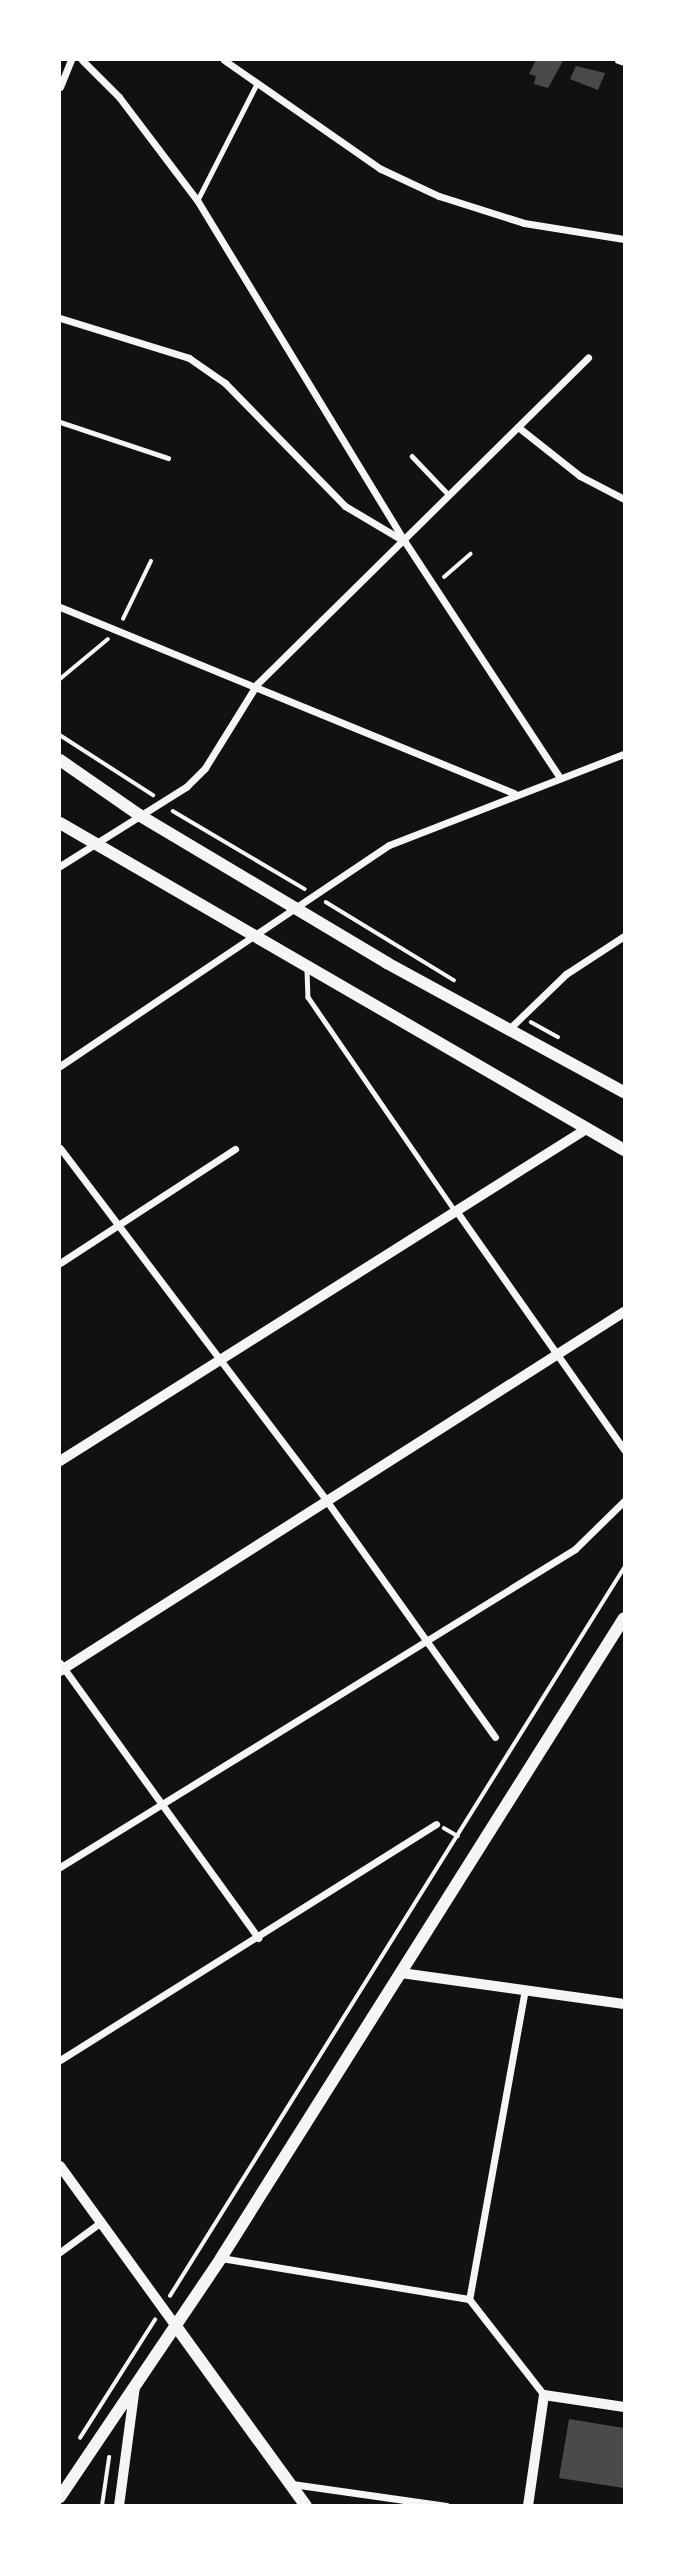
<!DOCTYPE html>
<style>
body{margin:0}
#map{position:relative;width:684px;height:2565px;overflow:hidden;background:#111;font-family:"Golos Text",sans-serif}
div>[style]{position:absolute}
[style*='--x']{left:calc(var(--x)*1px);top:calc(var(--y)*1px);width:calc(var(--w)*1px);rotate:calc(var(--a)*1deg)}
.building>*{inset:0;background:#4a4a4a}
.path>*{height:3.5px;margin:-1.75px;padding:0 1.75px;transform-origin:1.75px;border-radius:1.75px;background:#f5f5f5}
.service>*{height:4.5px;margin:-2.25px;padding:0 2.25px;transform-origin:2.25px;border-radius:2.25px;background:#f5f5f5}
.minor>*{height:7px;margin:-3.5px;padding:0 3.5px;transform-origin:3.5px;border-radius:3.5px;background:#f5f5f5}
.tertiary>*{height:10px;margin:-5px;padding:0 5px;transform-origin:5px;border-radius:5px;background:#f5f5f5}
.secondary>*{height:12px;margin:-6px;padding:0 6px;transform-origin:6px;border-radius:6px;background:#f5f5f5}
.primary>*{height:12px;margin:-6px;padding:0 6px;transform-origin:6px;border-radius:6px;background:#f5f5f5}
span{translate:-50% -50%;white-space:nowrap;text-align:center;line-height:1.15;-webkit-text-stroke:5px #fff;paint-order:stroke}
.frame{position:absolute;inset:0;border:61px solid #fff;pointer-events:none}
</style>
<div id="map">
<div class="building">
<div style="clip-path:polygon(536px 60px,563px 61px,548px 88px,534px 84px,536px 76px,529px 74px)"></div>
<div style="clip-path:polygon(576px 66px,605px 73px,598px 90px,570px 79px)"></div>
<div style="clip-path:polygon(569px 2419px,624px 2428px,624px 2488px,559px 2478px)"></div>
</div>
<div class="path">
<div style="--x:444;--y:577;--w:35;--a:-41"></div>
<div style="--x:123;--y:619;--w:64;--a:-64.2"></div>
<div style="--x:60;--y:679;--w:62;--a:-39.8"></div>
<div style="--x:60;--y:735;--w:111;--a:32.8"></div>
<div style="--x:173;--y:811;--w:153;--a:30.6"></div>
<div style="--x:326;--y:902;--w:150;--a:31.4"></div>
<div style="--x:531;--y:1022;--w:31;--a:29"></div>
<div style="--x:444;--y:1828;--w:16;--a:30"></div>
<div style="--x:170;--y:2296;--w:858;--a:-58.05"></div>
<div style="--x:80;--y:2438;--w:140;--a:-57.6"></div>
<div style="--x:102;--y:2506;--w:49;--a:-81.7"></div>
</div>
<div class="service">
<div style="--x:198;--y:199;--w:126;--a:-63"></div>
<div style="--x:60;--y:422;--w:114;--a:18.4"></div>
<div style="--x:412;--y:456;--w:52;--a:46.5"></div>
<div style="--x:307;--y:970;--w:27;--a:88"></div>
<div style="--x:308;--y:997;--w:261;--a:55.5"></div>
</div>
<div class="minor">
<div style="--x:82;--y:60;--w:52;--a:45"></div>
<div style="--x:119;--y:97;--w:129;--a:52.9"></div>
<div style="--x:197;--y:200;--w:400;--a:58.7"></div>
<div style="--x:405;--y:542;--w:282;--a:56.7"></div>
<div style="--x:224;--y:60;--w:191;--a:34.8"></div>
<div style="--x:381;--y:169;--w:64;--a:25"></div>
<div style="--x:439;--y:196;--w:89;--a:17.6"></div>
<div style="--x:524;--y:223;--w:101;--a:9.1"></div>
<div style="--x:618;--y:60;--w:6;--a:18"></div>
<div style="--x:60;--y:87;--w:29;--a:-68"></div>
<div style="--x:60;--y:318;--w:135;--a:17.2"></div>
<div style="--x:189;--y:358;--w:44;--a:34.8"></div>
<div style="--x:225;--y:383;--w:172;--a:45.7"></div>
<div style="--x:345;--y:506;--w:69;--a:30.7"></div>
<div style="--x:518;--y:427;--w:79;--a:38.3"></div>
<div style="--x:580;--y:476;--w:50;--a:27.6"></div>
<div style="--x:60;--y:607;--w:491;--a:22.3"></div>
<div style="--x:60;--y:866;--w:149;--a:-32.1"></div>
<div style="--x:186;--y:787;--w:27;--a:-45"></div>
<div style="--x:205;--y:768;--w:99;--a:-58.2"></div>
<div style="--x:257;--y:684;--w:465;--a:-44.6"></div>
<div style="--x:509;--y:1029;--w:79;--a:-44"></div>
<div style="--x:566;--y:974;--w:69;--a:-33.2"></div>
<div style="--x:60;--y:1066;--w:396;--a:-33.9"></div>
<div style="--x:389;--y:845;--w:252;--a:-21.2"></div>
<div style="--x:60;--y:1148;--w:441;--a:52.9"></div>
<div style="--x:326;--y:1500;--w:291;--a:54.5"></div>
<div style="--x:457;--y:1212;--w:291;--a:54.9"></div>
<div style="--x:60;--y:1263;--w:209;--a:-33.1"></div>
<div style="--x:60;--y:1663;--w:339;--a:54.2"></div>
<div style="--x:60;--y:1867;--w:605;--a:-31.69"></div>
<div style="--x:575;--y:1549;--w:69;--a:-44.4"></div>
<div style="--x:525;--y:1989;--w:315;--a:100.2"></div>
<div style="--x:469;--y:2299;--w:122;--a:52"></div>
<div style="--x:60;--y:2060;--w:444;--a:-32.1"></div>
<div style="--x:60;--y:2252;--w:51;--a:-36.2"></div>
<div style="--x:221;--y:2258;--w:251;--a:9.4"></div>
<div style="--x:292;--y:2484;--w:156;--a:8.1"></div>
</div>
<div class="tertiary">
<div style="--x:60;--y:1461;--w:624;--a:-32.24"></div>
<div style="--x:60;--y:1671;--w:669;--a:-32.48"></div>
<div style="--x:401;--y:1973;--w:225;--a:7.9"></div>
<div style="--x:60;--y:2166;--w:196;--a:54.1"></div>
<div style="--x:119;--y:2506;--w:121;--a:-82.4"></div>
<div style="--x:528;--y:2506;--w:112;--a:-81.8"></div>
<div style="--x:544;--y:2395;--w:81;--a:8.5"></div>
</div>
<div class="secondary">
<div style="--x:175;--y:2325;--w:223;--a:54.1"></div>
<div style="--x:60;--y:2497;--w:288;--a:-56"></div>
<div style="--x:221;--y:2258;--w:756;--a:-57.8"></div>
</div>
<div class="primary">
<div style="--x:60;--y:760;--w:96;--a:34.8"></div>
<div style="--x:139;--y:815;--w:289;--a:30.8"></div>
<div style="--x:387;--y:963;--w:270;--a:28.6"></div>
<div style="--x:60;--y:823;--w:652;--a:30.1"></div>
</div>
<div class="frame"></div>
</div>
